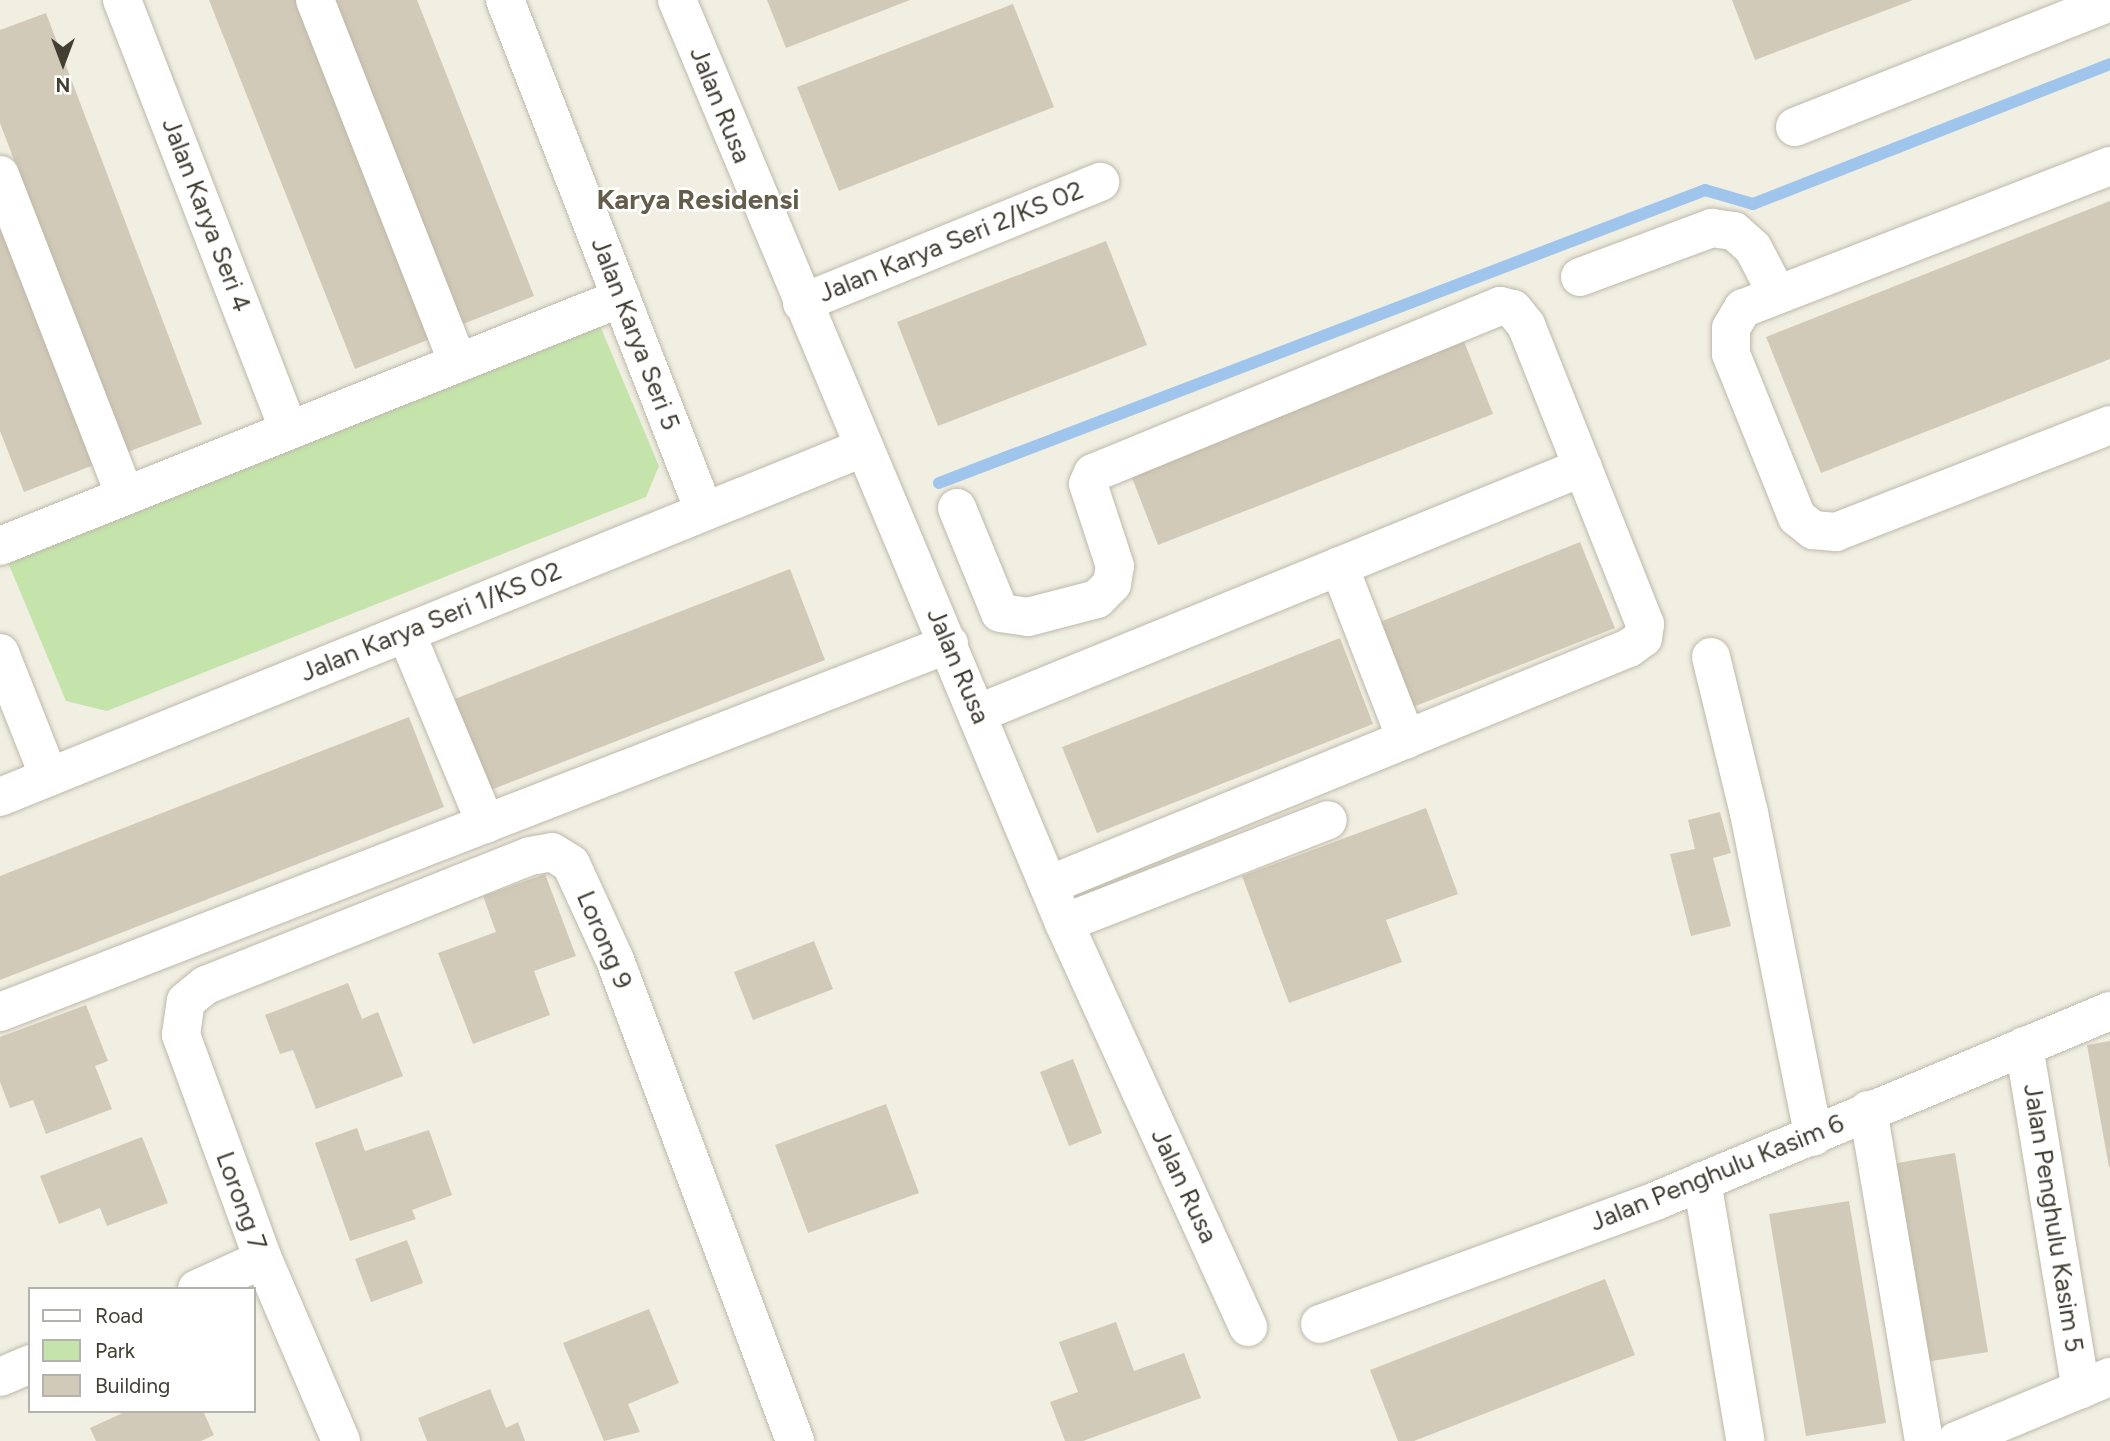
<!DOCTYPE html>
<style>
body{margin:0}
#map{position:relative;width:2110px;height:1441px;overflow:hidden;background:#f1eee2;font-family:Figtree,sans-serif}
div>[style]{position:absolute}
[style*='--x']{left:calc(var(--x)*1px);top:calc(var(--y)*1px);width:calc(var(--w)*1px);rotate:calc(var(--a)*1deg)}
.green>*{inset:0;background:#c5e4ac}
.stream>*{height:12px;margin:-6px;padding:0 6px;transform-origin:6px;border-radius:6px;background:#9fc5ed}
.building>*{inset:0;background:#d2cab8}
.roads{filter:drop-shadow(0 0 2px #beb9a9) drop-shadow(0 0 2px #beb9a9)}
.minor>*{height:38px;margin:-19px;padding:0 19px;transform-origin:19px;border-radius:19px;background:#fff}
span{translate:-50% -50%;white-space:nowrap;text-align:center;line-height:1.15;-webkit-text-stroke:5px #fff;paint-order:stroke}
.street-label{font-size:26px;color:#423e33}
.neighbourhood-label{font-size:28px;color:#645d4b;font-weight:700}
.legend{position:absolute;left:28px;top:1287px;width:228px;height:126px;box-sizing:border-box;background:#fff;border:2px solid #b3b2ad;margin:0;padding:9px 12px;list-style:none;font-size:21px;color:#423e33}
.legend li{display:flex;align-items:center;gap:14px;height:35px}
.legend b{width:35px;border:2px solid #b3b2ad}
.north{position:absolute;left:28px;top:28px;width:70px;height:70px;-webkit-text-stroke:5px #fff;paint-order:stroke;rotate:180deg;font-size:19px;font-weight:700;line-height:28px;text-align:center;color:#423e33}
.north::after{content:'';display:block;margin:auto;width:24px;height:32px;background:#423e33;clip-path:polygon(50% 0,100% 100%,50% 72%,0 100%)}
</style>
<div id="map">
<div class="green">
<div style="clip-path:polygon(598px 321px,659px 466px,646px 497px,107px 711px,66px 701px,4px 553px)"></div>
</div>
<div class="stream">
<div style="--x:939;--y:483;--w:820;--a:-20.93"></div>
<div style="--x:1705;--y:190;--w:50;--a:16.3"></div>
<div style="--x:1753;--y:204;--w:383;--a:-21.4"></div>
</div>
<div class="building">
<div style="clip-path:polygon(209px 0,296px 0,430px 339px,355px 369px)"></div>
<div style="clip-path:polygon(329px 0,417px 0,534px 296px,458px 326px)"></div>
<div style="clip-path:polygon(767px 0,910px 0,786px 48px)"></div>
<div style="clip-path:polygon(1732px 0,1913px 0,1755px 60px)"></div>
<div style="clip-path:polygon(1013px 4px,1054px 107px,839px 191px,797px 87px)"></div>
<div style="clip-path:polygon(46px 13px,202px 424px,125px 453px,0 123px,0 30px)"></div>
<div style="clip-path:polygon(2110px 201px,2110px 359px,1821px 473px,1766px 337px)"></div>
<div style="clip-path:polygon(0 206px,99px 463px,24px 492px,0 431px)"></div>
<div style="clip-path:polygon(1106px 241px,1147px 345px,938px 426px,897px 322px)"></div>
<div style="clip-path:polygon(1463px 339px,1493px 414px,1158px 545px,1129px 470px)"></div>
<div style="clip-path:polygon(1580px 542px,1615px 628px,1408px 709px,1375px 624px)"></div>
<div style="clip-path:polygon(790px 569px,825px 660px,483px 793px,447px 702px)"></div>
<div style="clip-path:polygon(1340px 638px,1373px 724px,1097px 833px,1062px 747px)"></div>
<div style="clip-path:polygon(409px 717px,444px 807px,0 980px,0 876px)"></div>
<div style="clip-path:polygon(1426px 808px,1458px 894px,1386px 920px,1402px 962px,1289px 1003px,1242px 876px)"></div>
<div style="clip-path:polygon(1720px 812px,1731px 853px,1713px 858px,1731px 926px,1691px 936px,1670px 854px,1695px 849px,1688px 820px)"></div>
<div style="clip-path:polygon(545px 874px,576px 956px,534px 971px,550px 1015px,473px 1044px,438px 953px,496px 932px,483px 896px)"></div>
<div style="clip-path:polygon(814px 941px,833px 989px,753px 1020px,734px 972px)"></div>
<div style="clip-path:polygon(348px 983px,362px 1019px,378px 1012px,403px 1076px,316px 1109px,293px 1050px,280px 1054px,265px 1015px)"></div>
<div style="clip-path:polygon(86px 1005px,108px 1061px,95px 1066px,112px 1109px,46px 1134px,33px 1100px,10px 1108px,0 1082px,0 1037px)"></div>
<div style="clip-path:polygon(2110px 1041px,2110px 1167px,2109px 1167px,2087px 1045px)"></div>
<div style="clip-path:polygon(1073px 1059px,1102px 1133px,1069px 1146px,1040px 1072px)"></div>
<div style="clip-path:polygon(886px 1104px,919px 1193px,808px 1233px,775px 1145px)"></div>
<div style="clip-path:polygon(357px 1128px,365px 1151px,429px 1130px,452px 1195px,412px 1210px,416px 1219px,350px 1241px,315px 1143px)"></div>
<div style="clip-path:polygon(142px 1137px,168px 1203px,107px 1226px,100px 1208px,59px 1224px,40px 1176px)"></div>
<div style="clip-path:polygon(1955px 1153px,1988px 1352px,1913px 1364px,1880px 1166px)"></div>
<div style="clip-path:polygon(1849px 1201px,1886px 1423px,1806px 1436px,1769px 1214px)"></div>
<div style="clip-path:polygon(407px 1240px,423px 1283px,371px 1302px,355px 1259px)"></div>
<div style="clip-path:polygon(1605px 1279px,1635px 1355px,1414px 1441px,1398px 1441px,1370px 1370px)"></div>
<div style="clip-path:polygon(649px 1309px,679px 1383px,628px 1404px,640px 1432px,604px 1441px,563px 1343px)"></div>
<div style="clip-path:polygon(1116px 1322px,1134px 1371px,1184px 1353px,1201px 1398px,1083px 1441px,1065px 1441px,1050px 1402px,1078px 1392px,1059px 1342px)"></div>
<div style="clip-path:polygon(490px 1389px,506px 1428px,518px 1422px,525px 1441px,427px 1441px,418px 1418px)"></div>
<div style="clip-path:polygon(127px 1411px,203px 1411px,214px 1435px,201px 1441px,96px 1441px,90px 1428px)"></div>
</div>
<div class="roads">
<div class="minor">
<div style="--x:122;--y:0;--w:461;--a:68.8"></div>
<div style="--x:315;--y:0;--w:390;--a:68.5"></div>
<div style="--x:505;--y:0;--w:548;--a:68.72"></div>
<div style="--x:677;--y:0;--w:1001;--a:67.25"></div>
<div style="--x:1064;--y:923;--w:444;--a:65.5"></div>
<div style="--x:1795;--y:127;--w:339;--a:-21.6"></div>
<div style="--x:2110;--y:166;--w:394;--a:158.8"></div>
<div style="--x:1743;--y:308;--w:23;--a:121"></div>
<div style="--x:1731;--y:328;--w:26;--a:90"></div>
<div style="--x:1731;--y:354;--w:176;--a:68"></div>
<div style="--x:1797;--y:517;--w:21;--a:39"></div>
<div style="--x:1813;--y:530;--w:23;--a:5"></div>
<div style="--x:1836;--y:532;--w:294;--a:-21.3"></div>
<div style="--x:0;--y:175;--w:344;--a:68.7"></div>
<div style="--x:1580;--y:277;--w:141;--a:-20.4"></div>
<div style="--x:1712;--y:228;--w:22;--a:8"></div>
<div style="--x:1734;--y:231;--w:25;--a:42"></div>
<div style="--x:1753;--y:248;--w:52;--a:62.4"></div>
<div style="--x:802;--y:303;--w:322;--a:-22.1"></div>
<div style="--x:957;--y:508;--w:113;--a:67.7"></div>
<div style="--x:1000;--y:613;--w:28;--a:8"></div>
<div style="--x:1028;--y:617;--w:71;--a:-14.6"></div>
<div style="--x:1097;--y:599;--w:21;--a:-45"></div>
<div style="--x:1112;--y:584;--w:18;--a:-81"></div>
<div style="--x:1115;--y:566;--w:86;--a:-108.2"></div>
<div style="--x:1088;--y:484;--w:12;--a:-66"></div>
<div style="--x:1093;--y:473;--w:440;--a:-22.3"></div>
<div style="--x:1500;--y:306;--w:13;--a:13"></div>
<div style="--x:1513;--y:309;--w:21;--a:51"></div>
<div style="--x:1526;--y:325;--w:322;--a:68.3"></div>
<div style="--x:1645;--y:624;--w:14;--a:98"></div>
<div style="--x:1643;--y:638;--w:17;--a:144"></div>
<div style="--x:1629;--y:648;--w:627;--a:157.77"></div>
<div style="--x:0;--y:546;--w:669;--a:-21.77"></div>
<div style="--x:1339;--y:566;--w:186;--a:68.8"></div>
<div style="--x:406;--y:633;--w:207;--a:67.3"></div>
<div style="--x:0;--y:653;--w:133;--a:68.4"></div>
<div style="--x:1711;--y:657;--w:161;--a:76.3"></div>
<div style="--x:1749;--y:813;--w:330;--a:78.7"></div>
<div style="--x:979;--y:713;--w:652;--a:-22.16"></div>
<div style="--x:0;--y:797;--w:930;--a:-22.04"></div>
<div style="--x:1064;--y:923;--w:283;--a:-21.3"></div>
<div style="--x:0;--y:1012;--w:1018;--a:-21.2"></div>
<div style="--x:2024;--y:1046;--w:348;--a:80.6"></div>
<div style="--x:1868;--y:1110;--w:336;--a:80.4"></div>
<div style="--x:1702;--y:1181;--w:262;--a:80.5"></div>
<div style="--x:197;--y:1289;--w:72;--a:-24.4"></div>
<div style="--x:1320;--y:1324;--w:360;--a:-20.1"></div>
<div style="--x:1658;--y:1200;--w:490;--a:-22.7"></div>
<div style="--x:0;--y:1377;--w:33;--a:-23"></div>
<div style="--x:341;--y:1441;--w:198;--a:-113.2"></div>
<div style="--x:263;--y:1259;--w:239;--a:-110.1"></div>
<div style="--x:181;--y:1035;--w:34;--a:-82"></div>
<div style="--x:186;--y:1001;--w:26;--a:-39"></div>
<div style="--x:206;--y:985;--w:349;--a:-21.7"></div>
<div style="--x:530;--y:856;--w:22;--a:-10"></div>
<div style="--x:552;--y:852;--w:22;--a:32"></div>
<div style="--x:571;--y:864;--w:106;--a:65.4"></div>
<div style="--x:615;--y:960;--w:514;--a:69.48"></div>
<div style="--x:1956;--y:1441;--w:167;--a:-22.6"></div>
</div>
</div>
<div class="street-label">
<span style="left:720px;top:105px;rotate:68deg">Jalan Rusa</span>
<span style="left:206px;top:215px;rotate:69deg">Jalan Karya Seri 4</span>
<span style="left:951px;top:242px;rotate:-22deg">Jalan Karya Seri 2/KS 02</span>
<span style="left:635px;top:334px;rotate:69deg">Jalan Karya Seri 5</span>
<span style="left:431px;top:622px;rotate:-22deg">Jalan Karya Seri 1/KS 02</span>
<span style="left:958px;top:666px;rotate:67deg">Jalan Rusa</span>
<span style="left:604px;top:940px;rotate:67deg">Lorong 9</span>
<span style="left:1717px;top:1173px;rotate:-22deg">Jalan Penghulu Kasim 6</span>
<span style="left:1184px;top:1186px;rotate:65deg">Jalan Rusa</span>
<span style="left:241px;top:1201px;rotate:70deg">Lorong 7</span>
<span style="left:2053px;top:1218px;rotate:81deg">Jalan Penghulu Kasim 5</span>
</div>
<div class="neighbourhood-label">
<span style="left:698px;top:199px">Karya Residensi</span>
</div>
<ul class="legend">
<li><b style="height:9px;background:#fff"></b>Road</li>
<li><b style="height:19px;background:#c5e4ac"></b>Park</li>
<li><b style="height:19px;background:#d2cab8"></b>Building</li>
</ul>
<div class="north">N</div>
</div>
